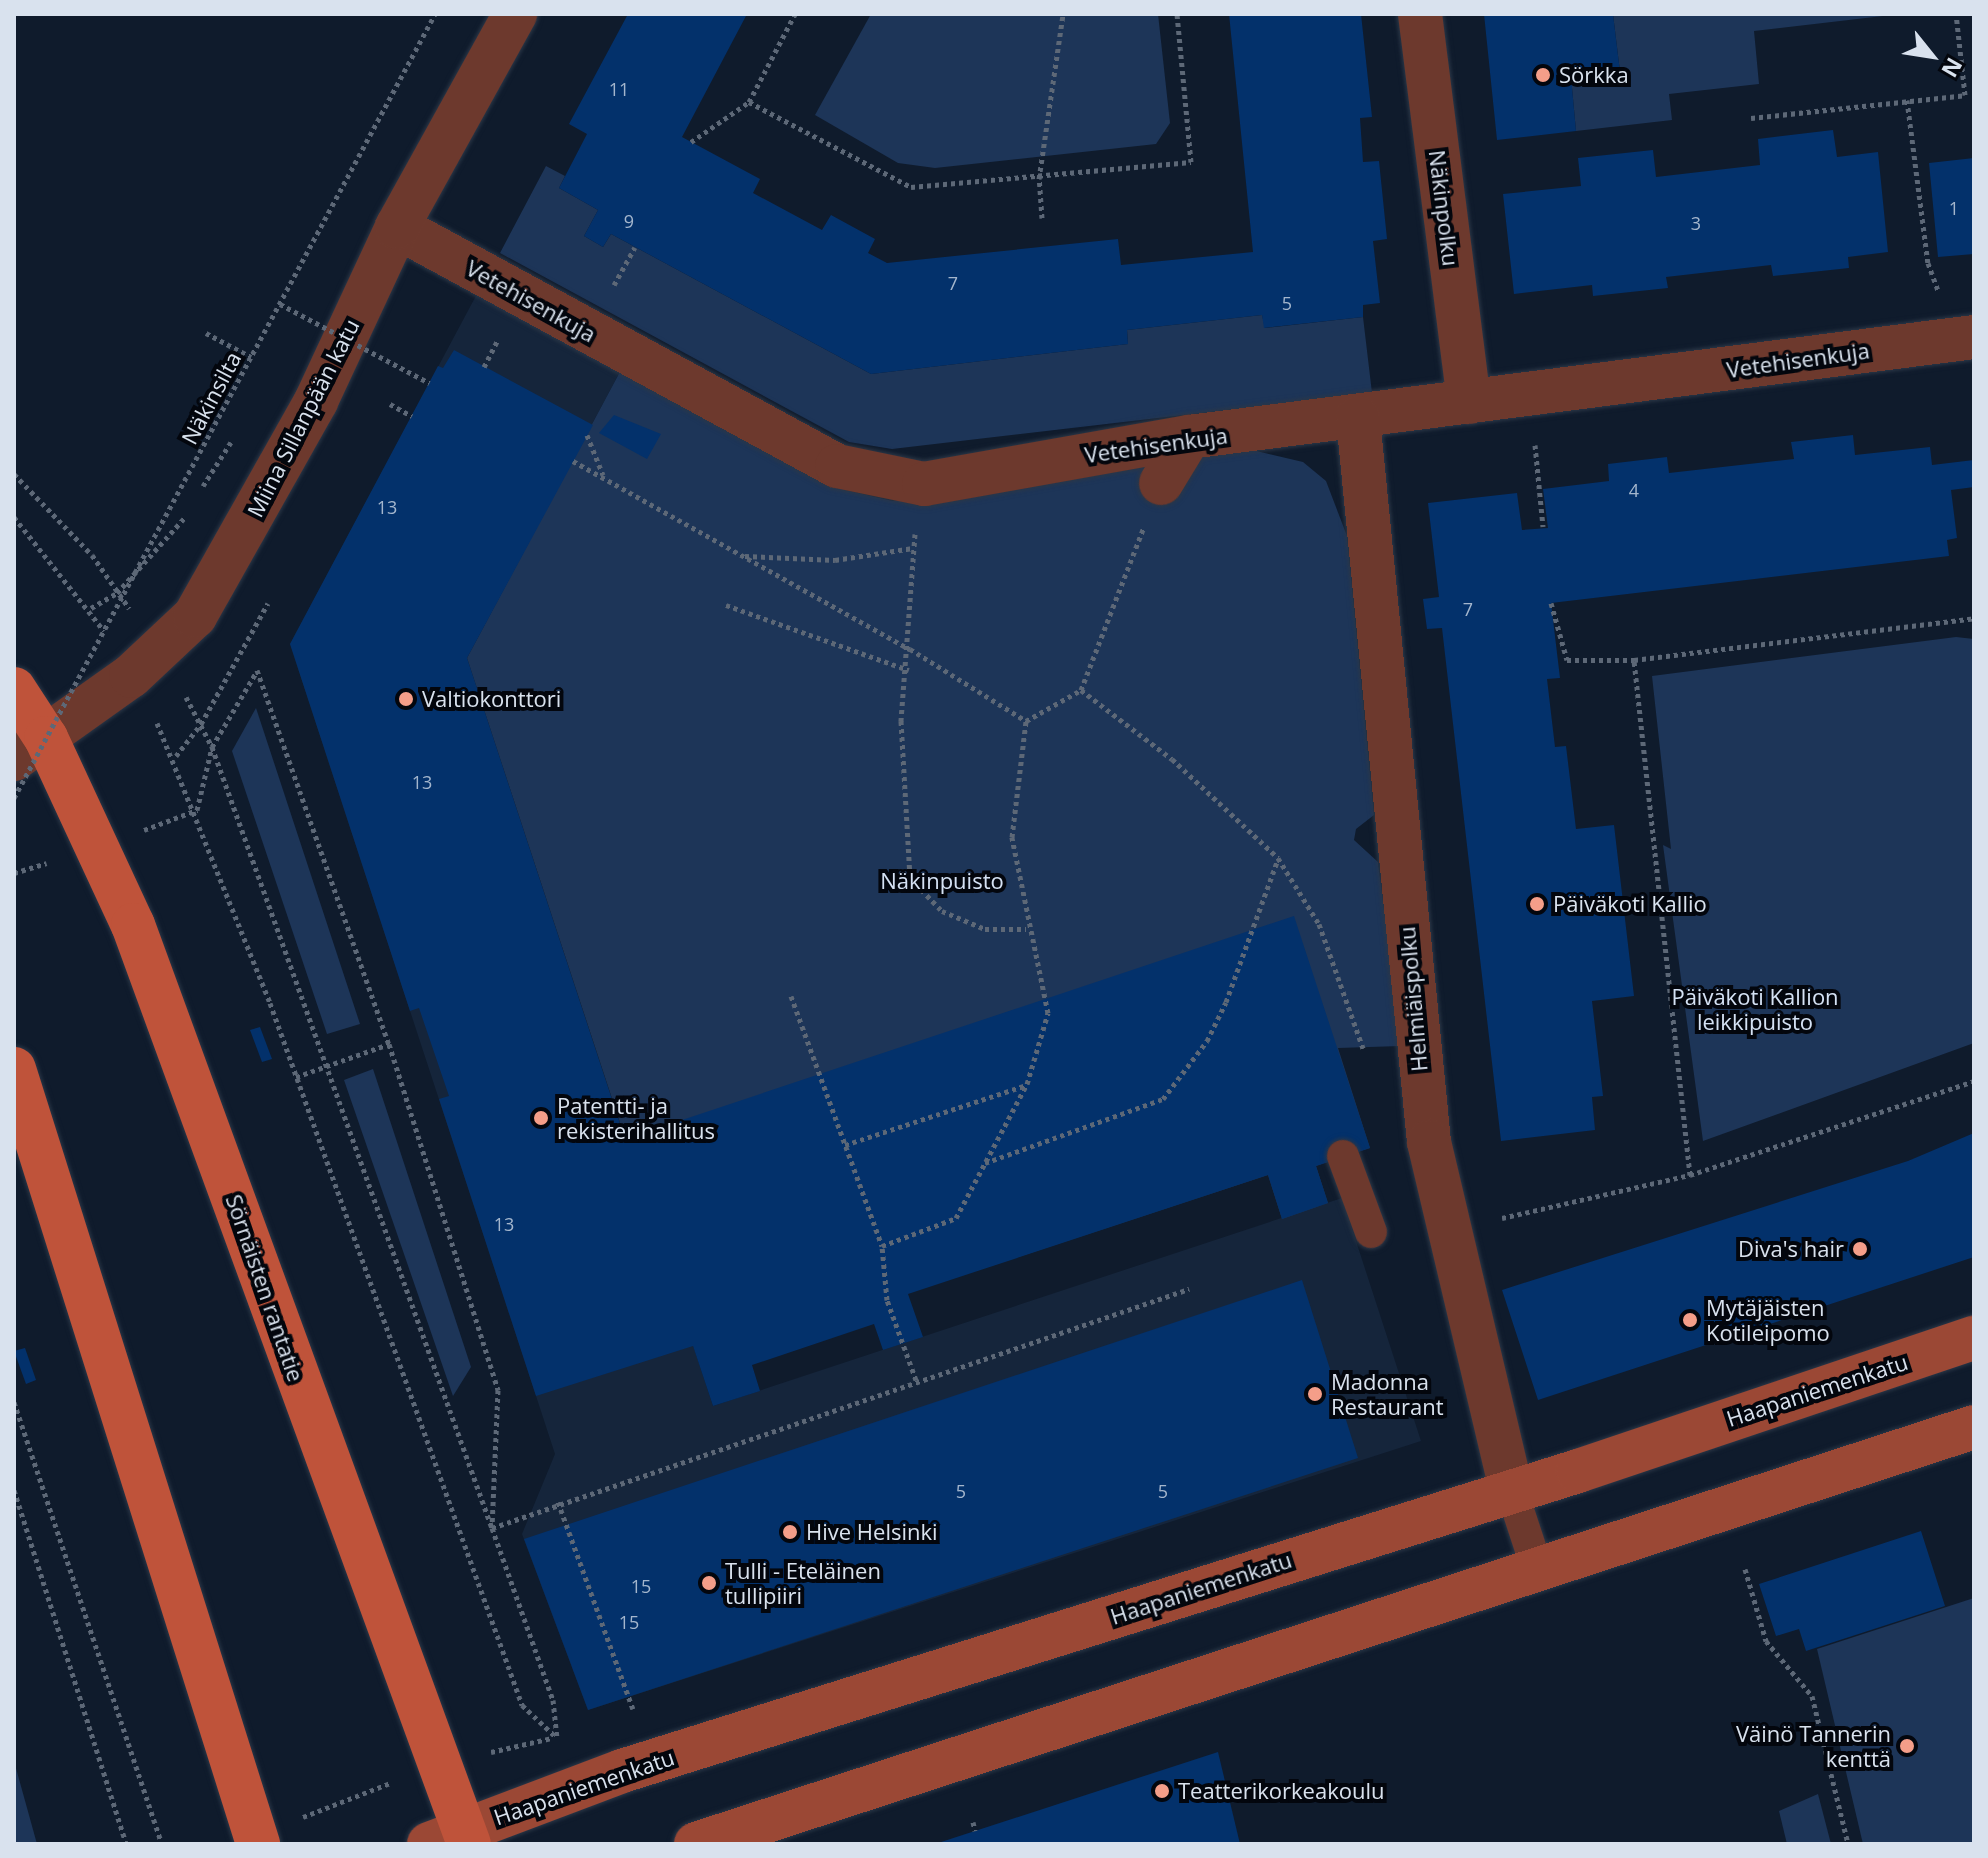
<!DOCTYPE html>
<meta charset="utf-8">
<style>
body{margin:0}
#map{position:relative;width:1988px;height:1858px;overflow:hidden;background:#0f1b2c;font-family:"Open Sans",sans-serif}
div>[style]{position:absolute}
[style*='--x']{left:calc(var(--x)*1px);top:calc(var(--y)*1px);width:calc(var(--w)*1px);rotate:calc(var(--a)*1deg)}
.built>*{inset:0;background:#15253b}
.green>*{inset:0;background:#1d3558}
.building>*{inset:0;background:#03316b}
.path>*{height:5px;margin-top:-2.5px;transform-origin:0;background:repeating-linear-gradient(90deg,#5d6877 0 4px,transparent 0 8px)}
.roads{filter:drop-shadow(0 0 2px #2b3747) drop-shadow(0 0 2px #2b3747)}
.lane>*{height:32px;margin:-16px;padding:0 16px;transform-origin:16px;border-radius:16px;background:#6d392d}
.street>*{height:44px;margin:-22px;padding:0 22px;transform-origin:22px;border-radius:22px;background:#6d392d}
.secondary>*{height:44px;margin:-22px;padding:0 22px;transform-origin:22px;border-radius:22px;background:#9b4835}
.primary>*{height:44px;margin:-22px;padding:0 22px;transform-origin:22px;border-radius:22px;background:#bf533a}
.path-bridge>*{height:5px;margin-top:-2.5px;transform-origin:0;background:repeating-linear-gradient(90deg,#5d6877 0 4px,transparent 0 8px)}
.dots>*{width:22px;height:22px;translate:-50% -50%;box-sizing:border-box;border:4px solid #03060d;border-radius:50%}
span{translate:-50% -50%;white-space:nowrap;text-align:center;line-height:1.15;-webkit-text-stroke:8px #03060d;paint-order:stroke}
.number-label{font-size:18px;color:#a4b6cd}
.number-label span{-webkit-text-stroke-width:0}
.poi-label{font-size:22px;color:#d9e2ee}
.left{translate:0 -50%;text-align:left}
.right{translate:-100% -50%;text-align:right}
.street-label{font-size:22px;color:#d9e2ee}
.park-label{font-size:22px;color:#d5e2f4}
.frame{position:absolute;inset:0;border:16px solid #d9e2ee;pointer-events:none}
.north{position:absolute;left:1892px;top:16px;width:80px;height:80px;-webkit-text-stroke:6px #03060d;paint-order:stroke;rotate:120deg;font-size:22px;font-weight:700;line-height:32px;text-align:center;color:#d9e2ee}
.north::after{content:'';display:block;margin:auto;width:28px;height:36px;background:#d9e2ee;clip-path:polygon(50% 0,100% 100%,50% 72%,0 100%)}
</style>
<div id="map">
<div class="built">
<div style="clip-path:polygon(478px 292px,622px 368px,467px 658px,713px 1406px,1342px 1198px,1421px 1441px,588px 1710px,522px 1534px,555px 1454px,290px 644px)"></div>
</div>
<div class="green">
<div style="clip-path:polygon(871px 14px,1158px 14px,1170px 123px,1156px 144px,935px 168px,898px 163px,815px 115px)"></div>
<div style="clip-path:polygon(1613px 14px,1900px 14px,1754px 31px,1759px 84px,1669px 94px,1672px 120px,1576px 131px,1571px 77px,1620px 72px)"></div>
<div style="clip-path:polygon(546px 166px,565px 176px,559px 188px,598px 210px,584px 236px,603px 247px,611px 234px,871px 374px,1128px 344px,1127px 330px,1262px 315px,1265px 328px,1363px 317px,1372px 393px,892px 449px,849px 442px,500px 253px)"></div>
<div style="clip-path:polygon(622px 368px,845px 490px,893px 501px,1248px 449px,1303px 462px,1326px 481px,1347px 536px,1374px 815px,1356px 829px,1354px 840px,1378px 862px,1401px 1046px,1338px 1048px,1370px 1148px,1316px 1166px,1328px 1203px,1282px 1219px,1268px 1175px,887px 1300px,681px 1308px,467px 658px)"></div>
<div style="clip-path:polygon(1956px 637px,1974px 639px,1974px 1043px,1703px 1141px,1663px 845px,1671px 849px,1652px 676px)"></div>
<div style="clip-path:polygon(256px 708px,360px 1024px,327px 1034px,232px 751px)"></div>
<div style="clip-path:polygon(373px 1069px,471px 1367px,453px 1396px,344px 1080px)"></div>
<div style="clip-path:polygon(1974px 1598px,1974px 1844px,1863px 1844px,1817px 1649px)"></div>
<div style="clip-path:polygon(14px 1761px,37px 1844px,14px 1844px)"></div>
<div style="clip-path:polygon(1818px 1794px,1831px 1844px,1787px 1844px,1779px 1811px)"></div>
</div>
<div class="building">
<div style="clip-path:polygon(628px 14px,747px 14px,682px 137px,760px 179px,753px 193px,822px 230px,831px 215px,875px 239px,868px 253px,887px 263px,1118px 239px,1121px 265px,1253px 252px,1229px 14px,1361px 14px,1372px 117px,1360px 118px,1363px 162px,1379px 161px,1387px 239px,1373px 241px,1380px 303px,1363px 305px,1363px 317px,1264px 328px,1262px 315px,1127px 330px,1128px 344px,871px 374px,611px 234px,603px 247px,584px 236px,598px 210px,559px 188px,587px 134px,569px 124px)"></div>
<div style="clip-path:polygon(1484px 14px,1613px 14px,1620px 72px,1571px 77px,1576px 131px,1497px 140px)"></div>
<div style="clip-path:polygon(1833px 130px,1837px 157px,1878px 152px,1888px 252px,1848px 257px,1849px 268px,1812px 272px,1773px 276px,1771px 265px,1666px 277px,1668px 288px,1593px 296px,1592px 285px,1514px 294px,1503px 194px,1581px 186px,1578px 158px,1653px 150px,1656px 177px,1760px 165px,1758px 139px)"></div>
<div style="clip-path:polygon(1974px 158px,1974px 254px,1938px 257px,1929px 163px)"></div>
<div style="clip-path:polygon(454px 350px,593px 425px,467px 658px,625px 1139px,1294px 916px,1370px 1148px,1316px 1166px,1328px 1203px,1282px 1219px,1268px 1175px,908px 1294px,923px 1337px,883px 1350px,874px 1324px,752px 1365px,760px 1391px,713px 1406px,693px 1346px,536px 1396px,439px 1099px,449px 1096px,419px 1008px,410px 1011px,290px 644px,438px 366px,443px 368px)"></div>
<div style="clip-path:polygon(614px 415px,661px 434px,647px 459px,599px 433px)"></div>
<div style="clip-path:polygon(1853px 435px,1855px 455px,1930px 447px,1932px 465px,1974px 460px,1974px 487px,1951px 490px,1957px 538px,1947px 540px,1949px 556px,1551px 603px,1560px 678px,1547px 679px,1555px 747px,1566px 746px,1576px 829px,1614px 825px,1634px 996px,1592px 1001px,1603px 1096px,1592px 1097px,1595px 1130px,1501px 1141px,1442px 628px,1427px 629px,1423px 599px,1439px 597px,1428px 503px,1517px 493px,1522px 530px,1548px 528px,1543px 489px,1609px 481px,1608px 464px,1667px 457px,1669px 473px,1794px 459px,1791px 442px)"></div>
<div style="clip-path:polygon(260px 1027px,272px 1059px,262px 1062px,250px 1030px)"></div>
<div style="clip-path:polygon(1974px 1133px,1974px 1257px,1538px 1400px,1502px 1290px,1908px 1161px)"></div>
<div style="clip-path:polygon(1302px 1280px,1358px 1458px,588px 1710px,524px 1539px)"></div>
<div style="clip-path:polygon(25px 1348px,36px 1380px,26px 1384px,14px 1351px)"></div>
<div style="clip-path:polygon(1921px 1531px,1945px 1606px,1806px 1651px,1799px 1629px,1776px 1636px,1759px 1584px)"></div>
<div style="clip-path:polygon(1218px 1752px,1240px 1844px,938px 1844px,938px 1843px)"></div>
</div>
<div class="path">
<div style="--x:1907;--y:100;--w:164;--a:82.7"></div>
<div style="--x:1928;--y:263;--w:29;--a:70"></div>
<div style="--x:749;--y:102;--w:183;--a:27.7"></div>
<div style="--x:911;--y:187;--w:281;--a:-5.1"></div>
<div style="--x:1191;--y:162;--w:149;--a:-95.4"></div>
<div style="--x:1751;--y:118;--w:215;--a:-6.1"></div>
<div style="--x:1965;--y:95;--w:81;--a:-96.3"></div>
<div style="--x:691;--y:142;--w:70;--a:-34.6"></div>
<div style="--x:749;--y:102;--w:99;--a:-62.4"></div>
<div style="--x:1042;--y:218;--w:39;--a:-94"></div>
<div style="--x:1039;--y:179;--w:167;--a:-81.7"></div>
<div style="--x:614;--y:285;--w:43;--a:-61.1"></div>
<div style="--x:206;--y:333;--w:51;--a:28.1"></div>
<div style="--x:484;--y:367;--w:31;--a:-63"></div>
<div style="--x:390;--y:404;--w:25;--a:29"></div>
<div style="--x:587;--y:435;--w:43;--a:68.2"></div>
<div style="--x:1535;--y:445;--w:82;--a:84.4"></div>
<div style="--x:573;--y:461;--w:386;--a:29.2"></div>
<div style="--x:910;--y:649;--w:137;--a:31.8"></div>
<div style="--x:1026;--y:721;--w:63;--a:-29.4"></div>
<div style="--x:1081;--y:690;--w:114;--a:37.2"></div>
<div style="--x:1172;--y:759;--w:145;--a:43"></div>
<div style="--x:1278;--y:858;--w:78;--a:58.2"></div>
<div style="--x:1319;--y:924;--w:132;--a:70.5"></div>
<div style="--x:14;--y:474;--w:112;--a:46.1"></div>
<div style="--x:92;--y:555;--w:65;--a:55.1"></div>
<div style="--x:203;--y:486;--w:52;--a:-57.5"></div>
<div style="--x:14;--y:517;--w:145;--a:51.7"></div>
<div style="--x:915;--y:534;--w:188;--a:94.3"></div>
<div style="--x:901;--y:721;--w:157;--a:86.7"></div>
<div style="--x:910;--y:878;--w:46;--a:45.9"></div>
<div style="--x:942;--y:911;--w:47;--a:22.7"></div>
<div style="--x:985;--y:929;--w:41;--a:0"></div>
<div style="--x:745;--y:556;--w:90;--a:2.5"></div>
<div style="--x:835;--y:560;--w:79;--a:-8.7"></div>
<div style="--x:1551;--y:603;--w:59;--a:74.3"></div>
<div style="--x:1567;--y:660;--w:67;--a:0"></div>
<div style="--x:726;--y:605;--w:194;--a:19.6"></div>
<div style="--x:91;--y:608;--w:30;--a:-30"></div>
<div style="--x:117;--y:593;--w:103;--a:-48.1"></div>
<div style="--x:257;--y:670;--w:397;--a:70.6"></div>
<div style="--x:389;--y:1044;--w:363;--a:72.5"></div>
<div style="--x:498;--y:1390;--w:138;--a:92.5"></div>
<div style="--x:492;--y:1528;--w:182;--a:70.5"></div>
<div style="--x:553;--y:1700;--w:37;--a:84"></div>
<div style="--x:1081;--y:690;--w:173;--a:-68.9"></div>
<div style="--x:186;--y:697;--w:56;--a:62.5"></div>
<div style="--x:212;--y:747;--w:830;--a:70.28"></div>
<div style="--x:492;--y:1528;--w:737;--a:-18.93"></div>
<div style="--x:157;--y:723;--w:302;--a:68"></div>
<div style="--x:270;--y:1003;--w:746;--a:70.25"></div>
<div style="--x:522;--y:1705;--w:47;--a:43.3"></div>
<div style="--x:176;--y:756;--w:41;--a:-52"></div>
<div style="--x:201;--y:724;--w:138;--a:-61"></div>
<div style="--x:144;--y:830;--w:57;--a:-20.7"></div>
<div style="--x:197;--y:810;--w:65;--a:-76.6"></div>
<div style="--x:212;--y:747;--w:88;--a:-59.4"></div>
<div style="--x:14;--y:873;--w:34;--a:-17"></div>
<div style="--x:791;--y:996;--w:266;--a:70"></div>
<div style="--x:296;--y:1077;--w:99;--a:-19.5"></div>
<div style="--x:845;--y:1145;--w:191;--a:-18.3"></div>
<div style="--x:985;--y:1163;--w:189;--a:-19.8"></div>
<div style="--x:1163;--y:1099;--w:73;--a:-52.8"></div>
<div style="--x:1207;--y:1041;--w:43;--a:-64"></div>
<div style="--x:1226;--y:1002;--w:152;--a:-70"></div>
<div style="--x:1690;--y:1175;--w:518;--a:-96.21"></div>
<div style="--x:1634;--y:660;--w:343;--a:-7"></div>
<div style="--x:1502;--y:1218;--w:193;--a:-12.9"></div>
<div style="--x:1690;--y:1175;--w:299;--a:-18.3"></div>
<div style="--x:916;--y:1380;--w:85;--a:-109.9"></div>
<div style="--x:887;--y:1300;--w:54;--a:-95.3"></div>
<div style="--x:882;--y:1246;--w:79;--a:-20.7"></div>
<div style="--x:956;--y:1218;--w:152;--a:-62.1"></div>
<div style="--x:1027;--y:1084;--w:74;--a:-73.5"></div>
<div style="--x:1048;--y:1013;--w:180;--a:-101.6"></div>
<div style="--x:1012;--y:837;--w:117;--a:-83.1"></div>
<div style="--x:14;--y:1402;--w:466;--a:71.5"></div>
<div style="--x:14;--y:1490;--w:371;--a:72.4"></div>
<div style="--x:558;--y:1502;--w:220;--a:70.1"></div>
<div style="--x:1745;--y:1569;--w:75;--a:73.7"></div>
<div style="--x:1766;--y:1641;--w:72;--a:50.1"></div>
<div style="--x:1812;--y:1696;--w:152;--a:76.3"></div>
<div style="--x:491;--y:1752;--w:63;--a:-12.9"></div>
<div style="--x:303;--y:1817;--w:93;--a:-21.3"></div>
<div style="--x:973;--y:1822;--w:9;--a:77"></div>
</div>
<div class="roads">
<div class="lane">
<div style="--x:1343;--y:1156;--w:81;--a:69.8"></div>
<div style="--x:1511;--y:1489;--w:83;--a:71.8"></div>
</div>
<div class="street">
<div style="--x:1420;--y:14;--w:391;--a:82.8"></div>
<div style="--x:397;--y:227;--w:501;--a:28.51"></div>
<div style="--x:837;--y:466;--w:89;--a:11.7"></div>
<div style="--x:924;--y:484;--w:269;--a:-10.1"></div>
<div style="--x:1189;--y:437;--w:791;--a:-7.26"></div>
<div style="--x:1358;--y:418;--w:727;--a:84.4"></div>
<div style="--x:1429;--y:1142;--w:357;--a:76.7"></div>
<div style="--x:1161;--y:483;--w:54;--a:-58.7"></div>
<div style="--x:14;--y:759;--w:143;--a:-35.4"></div>
<div style="--x:131;--y:676;--w:88;--a:-43.2"></div>
<div style="--x:195;--y:616;--w:247;--a:-60.6"></div>
<div style="--x:316;--y:401;--w:192;--a:-65"></div>
<div style="--x:397;--y:227;--w:244;--a:-61"></div>
</div>
<div class="secondary">
<div style="--x:429;--y:1844;--w:206;--a:-20.7"></div>
<div style="--x:622;--y:1771;--w:1002;--a:-17.42"></div>
<div style="--x:1578;--y:1471;--w:418;--a:-18.6"></div>
<div style="--x:696;--y:1844;--w:1344;--a:-18.07"></div>
</div>
<div class="primary">
<div style="--x:14;--y:689;--w:59;--a:56.9"></div>
<div style="--x:46;--y:738;--w:206;--a:65.1"></div>
<div style="--x:133;--y:925;--w:978;--a:69.92"></div>
<div style="--x:14;--y:1069;--w:813;--a:72.52"></div>
</div>
</div>
<div class="path-bridge">
<div style="--x:280;--y:304;--w:169;--a:27.9"></div>
<div style="--x:14;--y:798;--w:890;--a:-61.76"></div>
</div>
<div class="dots">
<div style="left:1543px;top:75px;background:#f49e89"></div>
<div style="left:406px;top:699px;background:#f49e89"></div>
<div style="left:1537px;top:904px;background:#f49e89"></div>
<div style="left:541px;top:1118px;background:#f49e89"></div>
<div style="left:1860px;top:1249px;background:#f49e89"></div>
<div style="left:1690px;top:1320px;background:#f49e89"></div>
<div style="left:1315px;top:1394px;background:#f49e89"></div>
<div style="left:790px;top:1532px;background:#f49e89"></div>
<div style="left:709px;top:1583px;background:#f49e89"></div>
<div style="left:1907px;top:1746px;background:#f49e89"></div>
<div style="left:1162px;top:1791px;background:#f49e89"></div>
</div>
<div class="number-label">
<span style="left:619px;top:89px">11</span>
<span style="left:1954px;top:208px">1</span>
<span style="left:629px;top:221px">9</span>
<span style="left:1696px;top:223px">3</span>
<span style="left:953px;top:283px">7</span>
<span style="left:1287px;top:303px">5</span>
<span style="left:1634px;top:490px">4</span>
<span style="left:387px;top:507px">13</span>
<span style="left:1468px;top:609px">7</span>
<span style="left:422px;top:782px">13</span>
<span style="left:504px;top:1224px">13</span>
<span style="left:961px;top:1491px">5</span>
<span style="left:1163px;top:1491px">5</span>
<span style="left:641px;top:1586px">15</span>
<span style="left:629px;top:1622px">15</span>
</div>
<div class="poi-label">
<span class="left" style="left:1559px;top:75px">Sörkka</span>
<span class="left" style="left:422px;top:699px">Valtiokonttori</span>
<span class="left" style="left:1553px;top:904px">Päiväkoti Kallio</span>
<span class="left" style="left:557px;top:1118px">Patentti- ja<br>rekisterihallitus</span>
<span class="right" style="left:1844px;top:1249px">Diva's hair</span>
<span class="left" style="left:1706px;top:1320px">Mytäjäisten<br>Kotileipomo</span>
<span class="left" style="left:1331px;top:1394px">Madonna<br>Restaurant</span>
<span class="left" style="left:806px;top:1532px">Hive Helsinki</span>
<span class="left" style="left:725px;top:1583px">Tulli - Eteläinen<br>tullipiiri</span>
<span class="right" style="left:1891px;top:1746px">Väinö Tannerin<br>kenttä</span>
<span class="left" style="left:1178px;top:1791px">Teatterikorkeakoulu</span>
</div>
<div class="street-label">
<span style="left:1444px;top:208px;rotate:83deg">Näkinpolku</span>
<span style="left:531px;top:301px;rotate:29deg">Vetehisenkuja</span>
<span style="left:1798px;top:360px;rotate:-8deg">Vetehisenkuja</span>
<span style="left:211px;top:398px;rotate:-62deg">Näkinsilta</span>
<span style="left:303px;top:418px;rotate:-63deg">Miina Sillanpään katu</span>
<span style="left:1156px;top:445px;rotate:-8deg">Vetehisenkuja</span>
<span style="left:1413px;top:999px;rotate:-95deg">Helmiäispolku</span>
<span style="left:265px;top:1288px;rotate:71deg">Sörnäisten rantatie</span>
<span style="left:1817px;top:1390px;rotate:-18deg">Haapaniemenkatu</span>
<span style="left:1201px;top:1588px;rotate:-18deg">Haapaniemenkatu</span>
<span style="left:584px;top:1787px;rotate:-19deg">Haapaniemenkatu</span>
</div>
<div class="park-label">
<span style="left:942px;top:881px">Näkinpuisto</span>
<span style="left:1755px;top:1009px">Päiväkoti Kallion<br>leikkipuisto</span>
</div>
<div class="frame"></div>
<div class="north">N</div>
</div>
